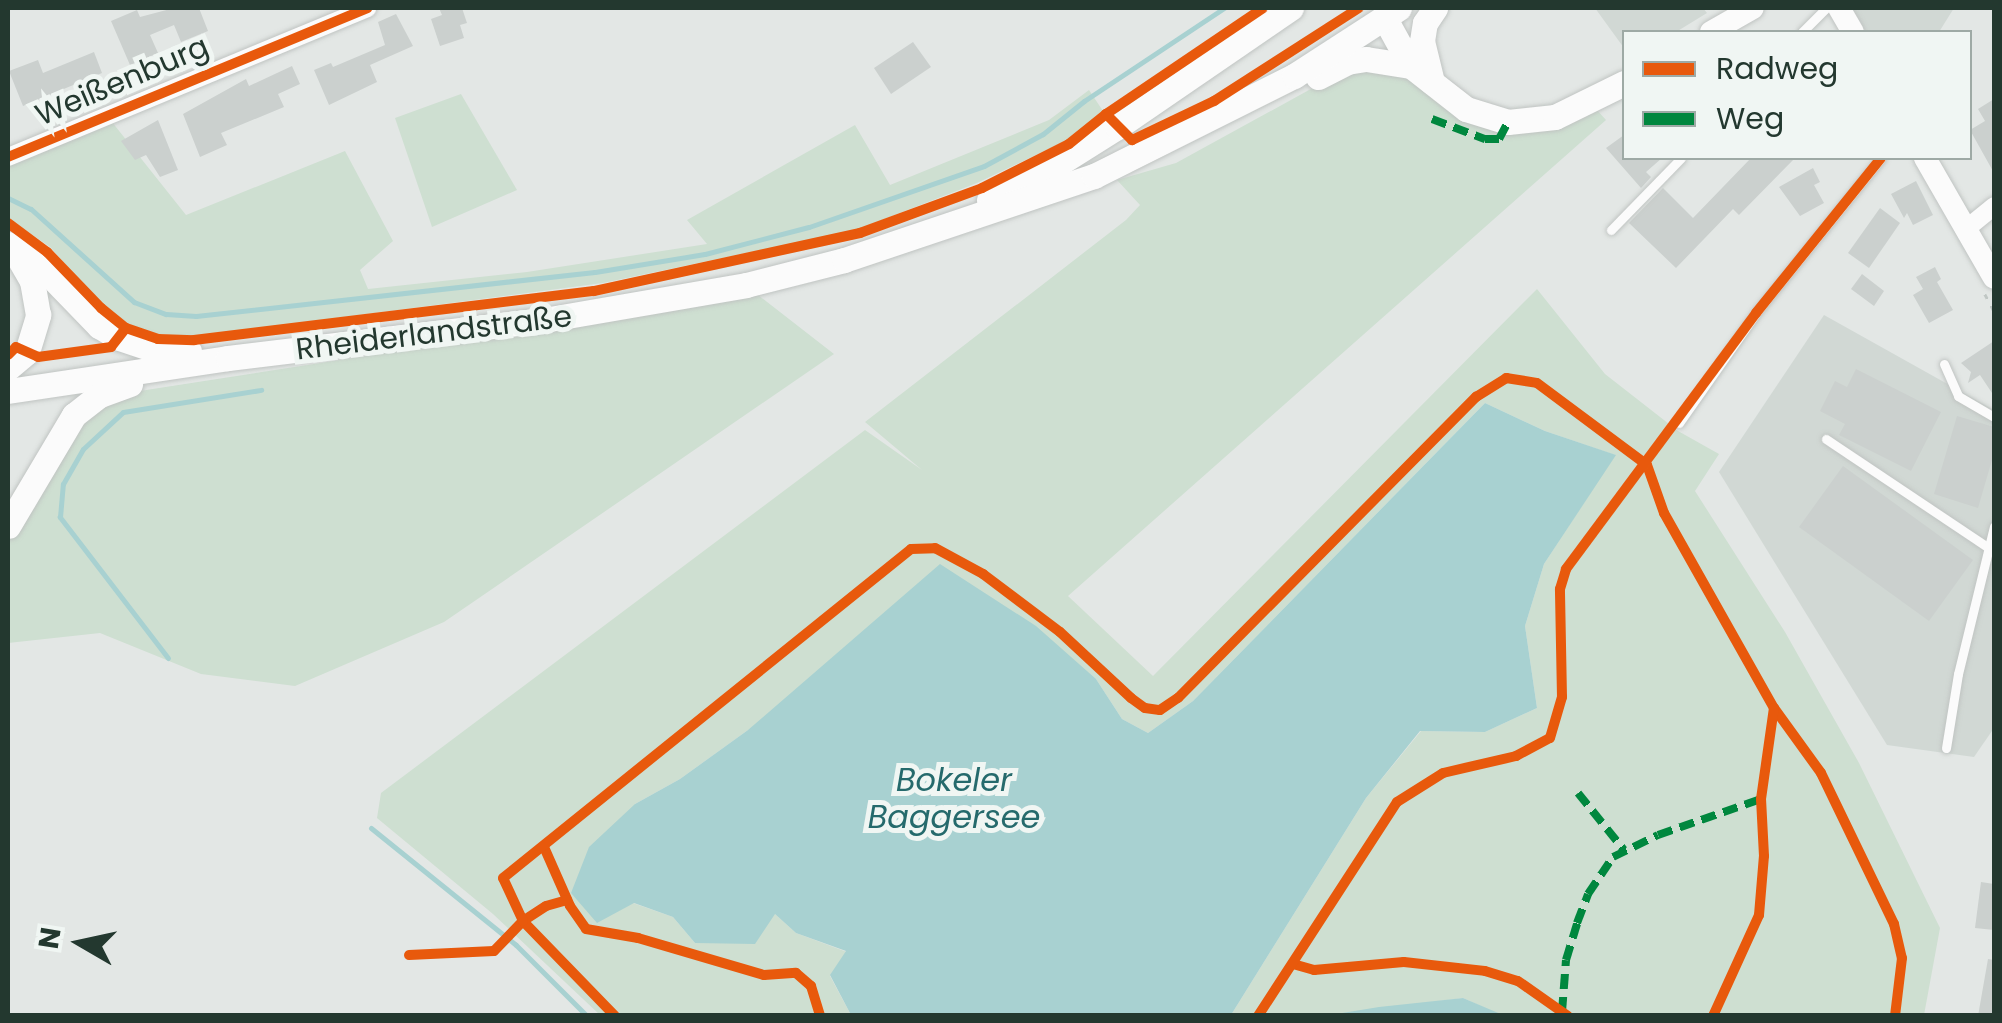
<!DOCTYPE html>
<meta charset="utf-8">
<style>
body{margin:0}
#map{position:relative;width:2002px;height:1023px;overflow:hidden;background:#e3e7e5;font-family:Poppins,sans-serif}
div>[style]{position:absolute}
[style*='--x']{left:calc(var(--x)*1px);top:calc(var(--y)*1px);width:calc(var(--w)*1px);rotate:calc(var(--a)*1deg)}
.built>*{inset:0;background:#d1d8d4}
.green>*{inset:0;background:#cedfd1}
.water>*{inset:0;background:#a8d1d1}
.stream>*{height:5px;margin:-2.5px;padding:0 2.5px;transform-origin:2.5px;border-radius:2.5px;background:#a8d1d1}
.building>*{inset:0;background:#cbd0ce}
.path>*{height:2.5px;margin-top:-1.25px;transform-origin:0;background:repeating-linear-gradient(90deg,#c0c7c4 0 5px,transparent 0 13px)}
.roads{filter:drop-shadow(0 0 2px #c0c4c2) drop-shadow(0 0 2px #c0c4c2)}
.service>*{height:9px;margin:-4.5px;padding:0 4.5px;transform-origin:4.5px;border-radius:4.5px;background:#fbfbfb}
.minor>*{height:18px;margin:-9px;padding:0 9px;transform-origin:9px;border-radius:9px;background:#fbfbfb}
.tertiary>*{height:22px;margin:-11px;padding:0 11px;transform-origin:11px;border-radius:11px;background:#fbfbfb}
.secondary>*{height:25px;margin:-12.5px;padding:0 12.5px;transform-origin:12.5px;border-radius:12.5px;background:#fbfbfb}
.quiet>*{height:8px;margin-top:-4px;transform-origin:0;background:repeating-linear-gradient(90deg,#00873e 0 15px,transparent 0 23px)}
.cycleway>*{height:10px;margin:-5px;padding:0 5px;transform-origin:5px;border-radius:5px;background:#e8590c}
span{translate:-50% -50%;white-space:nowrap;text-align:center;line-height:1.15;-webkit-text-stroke:10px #f0f6f3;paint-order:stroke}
.street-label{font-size:30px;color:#23382f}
.water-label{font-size:32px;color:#256a6c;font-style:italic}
.frame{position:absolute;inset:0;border:10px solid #23382f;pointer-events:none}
.legend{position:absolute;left:1622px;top:30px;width:350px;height:130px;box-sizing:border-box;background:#f0f6f3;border:2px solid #9eaaa5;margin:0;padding:12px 18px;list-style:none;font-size:30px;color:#23382f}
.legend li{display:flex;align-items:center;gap:20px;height:50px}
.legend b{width:50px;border:2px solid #9eaaa5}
.north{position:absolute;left:30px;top:893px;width:100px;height:100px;-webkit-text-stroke:8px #f0f6f3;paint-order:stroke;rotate:279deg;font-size:28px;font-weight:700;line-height:40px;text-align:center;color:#23382f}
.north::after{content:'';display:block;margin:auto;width:35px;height:45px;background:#23382f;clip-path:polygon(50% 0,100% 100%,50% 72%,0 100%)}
</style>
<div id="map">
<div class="built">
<div style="clip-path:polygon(1595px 8px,1703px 8px,1707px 13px,1676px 32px,1624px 32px,1624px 48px)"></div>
<div style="clip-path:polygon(1852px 8px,1954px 8px,1939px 32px,1866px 32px)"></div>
<div style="clip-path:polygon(1824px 315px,1994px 410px,1994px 728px,1974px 757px,1887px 745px,1719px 472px)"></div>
</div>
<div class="green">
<div style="clip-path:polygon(1349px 68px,1400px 73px,1459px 116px,1597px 110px,1606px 120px,1068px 596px,1153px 676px,1537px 289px,1605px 374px,1678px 431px,1719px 454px,1695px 491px,1785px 632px,1859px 763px,1940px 928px,1924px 1015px,1503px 1016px,1463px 998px,1330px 1015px,1231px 1015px,1366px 798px,1421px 731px,1485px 732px,1537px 708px,1525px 626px,1544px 564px,1615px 455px,1545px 431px,1485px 403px,1193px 701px,1148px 733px,1122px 719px,1096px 679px,748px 730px,680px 779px,635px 804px,633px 903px,673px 917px,695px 943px,774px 913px,796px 933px,847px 952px,830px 976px,851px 1015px,600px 1015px,493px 914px,377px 818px,381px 793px,865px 430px,922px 470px,865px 422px,1126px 220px,1140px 205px,1117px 180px,1176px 163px)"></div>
<div style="clip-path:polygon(1089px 90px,1103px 111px,1065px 141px,977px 183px,856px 230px,603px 283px,192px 337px,146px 333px,128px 325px,103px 306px,50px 247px,8px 218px,8px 162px,108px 117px,186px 215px,345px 151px,393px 241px,360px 270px,368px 289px,527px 272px,707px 244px,687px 220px,855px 125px,890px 185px,1049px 120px)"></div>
<div style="clip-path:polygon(461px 94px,517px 190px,432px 227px,395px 118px)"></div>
<div style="clip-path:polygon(758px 295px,834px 354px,444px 622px,295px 686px,201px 674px,100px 633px,8px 643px,8px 541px,81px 420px,127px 393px)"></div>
</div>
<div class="water">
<div style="clip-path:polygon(1485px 403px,1545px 431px,1616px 455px,1544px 564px,1525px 626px,1537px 708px,1485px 732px,1420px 731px,1366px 798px,1231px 1015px,851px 1015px,830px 975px,846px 951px,796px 933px,775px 914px,755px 944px,695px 943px,673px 917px,634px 903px,597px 923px,571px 893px,589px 847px,635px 804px,680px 779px,748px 730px,940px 564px,1036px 626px,1096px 679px,1122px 719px,1148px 733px,1193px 701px)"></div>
<div style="clip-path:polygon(1463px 998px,1503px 1015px,1330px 1015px,1379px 1007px)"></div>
</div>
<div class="stream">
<div style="--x:8;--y:198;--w:25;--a:26"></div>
<div style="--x:31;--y:209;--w:139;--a:42.1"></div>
<div style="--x:134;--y:302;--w:34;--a:21"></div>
<div style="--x:166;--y:314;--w:30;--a:4"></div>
<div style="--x:196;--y:316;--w:401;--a:-6.3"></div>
<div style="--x:595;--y:272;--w:111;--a:-9.3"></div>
<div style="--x:705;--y:254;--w:107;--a:-14.6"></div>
<div style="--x:809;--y:227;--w:185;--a:-19.2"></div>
<div style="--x:984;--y:166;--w:67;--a:-28.5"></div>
<div style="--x:1043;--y:134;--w:53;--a:-38.8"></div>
<div style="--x:1084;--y:101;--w:168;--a:-33.6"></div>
<div style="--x:168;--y:658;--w:178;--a:-127.5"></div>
<div style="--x:60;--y:517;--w:33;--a:-85"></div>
<div style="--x:63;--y:484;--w:40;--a:-60.3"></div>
<div style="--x:83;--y:449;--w:54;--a:-42.8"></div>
<div style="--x:123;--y:412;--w:140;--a:-9.1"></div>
<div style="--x:371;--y:828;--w:186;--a:38.9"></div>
<div style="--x:516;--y:945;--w:100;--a:45"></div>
</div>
<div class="building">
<div style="clip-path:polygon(174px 8px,199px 8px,208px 31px,181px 42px,174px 25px,150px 35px,158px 53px,130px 65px,111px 21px,137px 10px,140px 17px)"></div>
<div style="clip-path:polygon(439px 8px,462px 8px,467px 23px,460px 25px,464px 38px,440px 46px,431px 19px,442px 15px)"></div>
<div style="clip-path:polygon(396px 14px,413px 46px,370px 65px,377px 82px,329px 105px,314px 70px,331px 63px,333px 67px,385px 45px,378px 22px)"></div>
<div style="clip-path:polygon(913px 42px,931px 67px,891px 94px,874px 68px)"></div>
<div style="clip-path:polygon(94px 52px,102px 73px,23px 106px,9px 71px,38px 60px,43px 73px)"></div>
<div style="clip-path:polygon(292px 66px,300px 84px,278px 94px,284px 107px,221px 133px,227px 145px,200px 157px,183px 114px,246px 79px,249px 86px)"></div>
<div style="clip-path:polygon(1994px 99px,1994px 173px,1970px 130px,1985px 121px,1978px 109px)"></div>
<div style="clip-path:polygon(158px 120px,178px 170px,160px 177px,146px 155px,135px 160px,121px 141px)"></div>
<div style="clip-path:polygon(1624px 135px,1624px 158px,1662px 158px,1646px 172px,1651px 177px,1641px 188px,1606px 148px)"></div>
<div style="clip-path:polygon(1751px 158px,1795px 158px,1739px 215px,1733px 209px,1676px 268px,1629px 223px,1663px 188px,1693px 218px)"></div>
<div style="clip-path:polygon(1813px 168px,1820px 182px,1814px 185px,1824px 203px,1800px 216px,1779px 187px)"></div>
<div style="clip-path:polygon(1916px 181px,1933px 215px,1913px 225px,1907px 213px,1904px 218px,1891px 194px)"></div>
<div style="clip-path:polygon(1880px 208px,1900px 223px,1869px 268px,1848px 253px)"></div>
<div style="clip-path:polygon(1935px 267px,1941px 279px,1937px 282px,1953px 310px,1929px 323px,1913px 295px,1923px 289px,1916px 277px)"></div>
<div style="clip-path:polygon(1862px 274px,1884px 291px,1874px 306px,1851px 289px)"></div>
<div style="clip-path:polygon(1994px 341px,1994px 396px,1980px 375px,1968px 383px,1971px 372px,1961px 363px)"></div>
<div style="clip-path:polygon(1856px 369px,1941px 412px,1911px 471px,1839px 435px,1845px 424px,1820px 411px,1835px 381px,1847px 387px)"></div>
<div style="clip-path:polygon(1957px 416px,1994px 427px,1994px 453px,1978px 508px,1934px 494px)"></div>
<div style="clip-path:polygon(1843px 466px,1973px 560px,1929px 621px,1799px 527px)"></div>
<div style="clip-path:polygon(1981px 882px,1994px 884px,1994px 930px,1975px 928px)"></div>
<div style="clip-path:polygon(1988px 959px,1994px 960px,1994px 1016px,1978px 1016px)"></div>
</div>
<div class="path">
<div style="--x:1985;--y:294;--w:19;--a:62"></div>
</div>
<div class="roads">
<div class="service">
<div style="--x:1802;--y:32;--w:34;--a:-45"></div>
<div style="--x:1611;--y:230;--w:100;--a:-45.8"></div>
<div style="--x:1944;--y:364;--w:35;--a:66"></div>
<div style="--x:1958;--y:396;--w:42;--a:30.3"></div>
<div style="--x:1679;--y:423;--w:134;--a:-55"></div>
<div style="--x:1756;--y:313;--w:199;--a:-51.1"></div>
<div style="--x:1826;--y:439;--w:196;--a:33.8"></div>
<div style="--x:1946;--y:748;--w:75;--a:-80.8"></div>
<div style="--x:1958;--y:674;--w:152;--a:-76.3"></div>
</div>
<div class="minor">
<div style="--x:8;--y:157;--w:389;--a:-22.5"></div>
<div style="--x:1966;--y:229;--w:36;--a:-39"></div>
</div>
<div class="tertiary">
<div style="--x:1839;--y:8;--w:28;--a:60"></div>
<div style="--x:1711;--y:32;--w:48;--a:-29.7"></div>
<div style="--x:1925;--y:158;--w:138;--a:60.1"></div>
</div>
<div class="secondary">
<div style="--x:1384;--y:17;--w:56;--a:61.1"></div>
<div style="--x:1318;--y:77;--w:33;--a:-27"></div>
<div style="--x:1347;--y:62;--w:19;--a:-9"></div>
<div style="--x:1366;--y:59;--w:46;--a:8.8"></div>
<div style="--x:1411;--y:66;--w:70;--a:38"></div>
<div style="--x:1466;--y:109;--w:44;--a:17.2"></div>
<div style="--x:1508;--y:122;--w:47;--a:-6.1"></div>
<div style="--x:1555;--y:117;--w:77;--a:-26.2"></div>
<div style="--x:1432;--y:82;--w:42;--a:-103.7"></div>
<div style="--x:1422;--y:41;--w:18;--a:-81"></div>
<div style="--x:1425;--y:23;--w:18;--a:-56"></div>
<div style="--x:989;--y:200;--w:61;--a:-26.1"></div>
<div style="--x:1044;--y:173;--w:86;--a:-32.2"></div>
<div style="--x:1117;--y:127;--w:211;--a:-34.4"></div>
<div style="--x:8;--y:244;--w:36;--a:32"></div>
<div style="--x:38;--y:263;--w:88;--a:45.9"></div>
<div style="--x:99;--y:326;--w:23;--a:31"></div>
<div style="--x:119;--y:338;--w:41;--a:18.4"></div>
<div style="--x:158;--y:351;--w:31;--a:0"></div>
<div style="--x:8;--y:368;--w:25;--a:-40"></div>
<div style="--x:27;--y:352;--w:39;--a:-73"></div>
<div style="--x:38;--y:315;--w:35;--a:-100"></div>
<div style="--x:32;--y:281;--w:32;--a:-120"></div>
<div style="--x:8;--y:391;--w:222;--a:-8.5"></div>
<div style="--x:228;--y:358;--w:318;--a:-6.9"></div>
<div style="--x:544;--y:320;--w:205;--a:-9.8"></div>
<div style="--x:746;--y:285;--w:101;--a:-14.3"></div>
<div style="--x:844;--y:260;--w:264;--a:-18.6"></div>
<div style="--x:1094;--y:176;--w:224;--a:-26.6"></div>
<div style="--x:1294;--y:76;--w:125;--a:-32.9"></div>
<div style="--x:8;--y:526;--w:129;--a:-59.3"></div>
<div style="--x:74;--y:415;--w:33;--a:-38"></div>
<div style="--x:100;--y:395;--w:32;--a:-20"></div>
</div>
</div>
<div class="quiet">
<div style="--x:1432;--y:119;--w:57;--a:20.7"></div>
<div style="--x:1485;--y:139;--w:14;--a:0"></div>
<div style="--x:1499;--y:139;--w:19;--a:-62"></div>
<div style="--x:1578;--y:793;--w:73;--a:51.1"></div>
<div style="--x:1562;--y:1012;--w:52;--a:-85.6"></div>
<div style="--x:1566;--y:960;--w:39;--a:-73"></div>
<div style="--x:1577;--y:923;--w:31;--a:-69"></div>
<div style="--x:1588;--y:894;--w:45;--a:-56"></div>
<div style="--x:1613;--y:857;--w:50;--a:-26.1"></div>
<div style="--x:1658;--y:835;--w:109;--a:-19.3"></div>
</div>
<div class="cycleway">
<div style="--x:1106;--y:114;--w:189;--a:-34"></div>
<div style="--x:8;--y:157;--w:389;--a:-22.5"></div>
<div style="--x:8;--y:223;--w:49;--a:36.6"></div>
<div style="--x:47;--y:252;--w:78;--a:46"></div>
<div style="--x:101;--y:308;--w:32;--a:39"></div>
<div style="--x:8;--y:355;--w:11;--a:-45"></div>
<div style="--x:16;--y:347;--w:24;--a:24"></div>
<div style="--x:38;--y:357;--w:74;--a:-7.8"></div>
<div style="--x:111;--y:347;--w:24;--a:-52"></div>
<div style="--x:126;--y:328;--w:34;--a:19"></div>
<div style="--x:158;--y:339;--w:36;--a:2"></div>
<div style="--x:194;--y:340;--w:403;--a:-7"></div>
<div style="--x:594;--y:291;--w:272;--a:-12.3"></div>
<div style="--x:860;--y:233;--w:130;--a:-20.2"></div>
<div style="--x:982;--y:188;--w:97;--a:-26.8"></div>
<div style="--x:1069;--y:144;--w:48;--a:-39"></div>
<div style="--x:1106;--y:114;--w:37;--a:45"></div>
<div style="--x:1132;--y:140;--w:91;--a:-25.4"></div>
<div style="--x:1214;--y:101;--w:172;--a:-32.7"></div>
<div style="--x:544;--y:847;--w:64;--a:66.2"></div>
<div style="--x:570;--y:906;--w:28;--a:55"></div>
<div style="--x:586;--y:929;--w:53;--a:9.8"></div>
<div style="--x:638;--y:938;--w:131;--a:16.4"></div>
<div style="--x:764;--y:975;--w:32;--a:-4"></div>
<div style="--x:796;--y:973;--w:20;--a:41"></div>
<div style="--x:811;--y:986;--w:31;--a:73"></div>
<div style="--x:409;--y:955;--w:85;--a:-2.7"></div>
<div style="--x:494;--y:951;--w:42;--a:-46"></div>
<div style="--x:523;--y:921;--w:27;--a:-33"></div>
<div style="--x:546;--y:906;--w:22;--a:-16"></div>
<div style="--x:1293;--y:964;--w:22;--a:16"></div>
<div style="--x:1314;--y:970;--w:90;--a:-5.1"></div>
<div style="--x:1404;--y:962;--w:81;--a:6.3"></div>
<div style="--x:1485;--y:971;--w:34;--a:17"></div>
<div style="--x:1518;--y:981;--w:61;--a:35"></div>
<div style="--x:615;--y:1016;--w:132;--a:-134.1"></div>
<div style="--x:523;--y:921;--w:47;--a:-114.9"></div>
<div style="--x:503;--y:878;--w:524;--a:-38.88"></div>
<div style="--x:911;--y:549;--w:24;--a:-2"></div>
<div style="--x:935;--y:548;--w:55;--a:28.4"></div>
<div style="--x:983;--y:574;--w:96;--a:37"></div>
<div style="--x:1060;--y:632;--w:97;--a:42.9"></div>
<div style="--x:1131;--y:698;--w:17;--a:36"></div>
<div style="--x:1145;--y:708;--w:15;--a:8"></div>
<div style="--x:1160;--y:710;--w:22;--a:-34"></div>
<div style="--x:1178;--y:698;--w:424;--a:-45.3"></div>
<div style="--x:1476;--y:397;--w:36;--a:-32"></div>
<div style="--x:1506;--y:378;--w:31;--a:9"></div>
<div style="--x:1537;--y:383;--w:137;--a:36.7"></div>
<div style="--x:1647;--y:465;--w:51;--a:70.5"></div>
<div style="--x:1664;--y:513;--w:224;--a:60.6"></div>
<div style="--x:1774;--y:708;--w:80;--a:54.1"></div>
<div style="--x:1821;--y:773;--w:168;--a:64.2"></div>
<div style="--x:1894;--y:924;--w:35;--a:77"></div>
<div style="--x:1902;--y:958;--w:58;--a:96.9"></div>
<div style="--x:1258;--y:1016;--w:255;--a:-57"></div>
<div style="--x:1397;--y:802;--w:54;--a:-32.2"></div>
<div style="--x:1443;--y:773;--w:75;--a:-13.1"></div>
<div style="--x:1516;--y:756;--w:38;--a:-28"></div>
<div style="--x:1550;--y:738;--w:43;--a:-73.7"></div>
<div style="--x:1562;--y:697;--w:108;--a:-91.1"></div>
<div style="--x:1560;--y:589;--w:21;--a:-73"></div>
<div style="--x:1566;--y:569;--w:319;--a:-53.4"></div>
<div style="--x:1756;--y:313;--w:199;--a:-51.1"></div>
<div style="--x:1713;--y:1016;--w:111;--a:-65.5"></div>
<div style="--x:1759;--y:915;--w:59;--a:-85.2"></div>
<div style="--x:1764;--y:856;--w:57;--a:-93"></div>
<div style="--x:1761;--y:799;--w:92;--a:-81.9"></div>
</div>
<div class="street-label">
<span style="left:122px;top:81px;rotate:-23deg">Weißenburg</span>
<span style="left:434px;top:333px;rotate:-7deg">Rheiderlandstraße</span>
</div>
<div class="water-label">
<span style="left:954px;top:799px">Bokeler<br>Baggersee</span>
</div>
<div class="frame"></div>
<ul class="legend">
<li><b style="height:12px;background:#e8590c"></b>Radweg</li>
<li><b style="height:12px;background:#00873e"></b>Weg</li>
</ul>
<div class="north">N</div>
</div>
